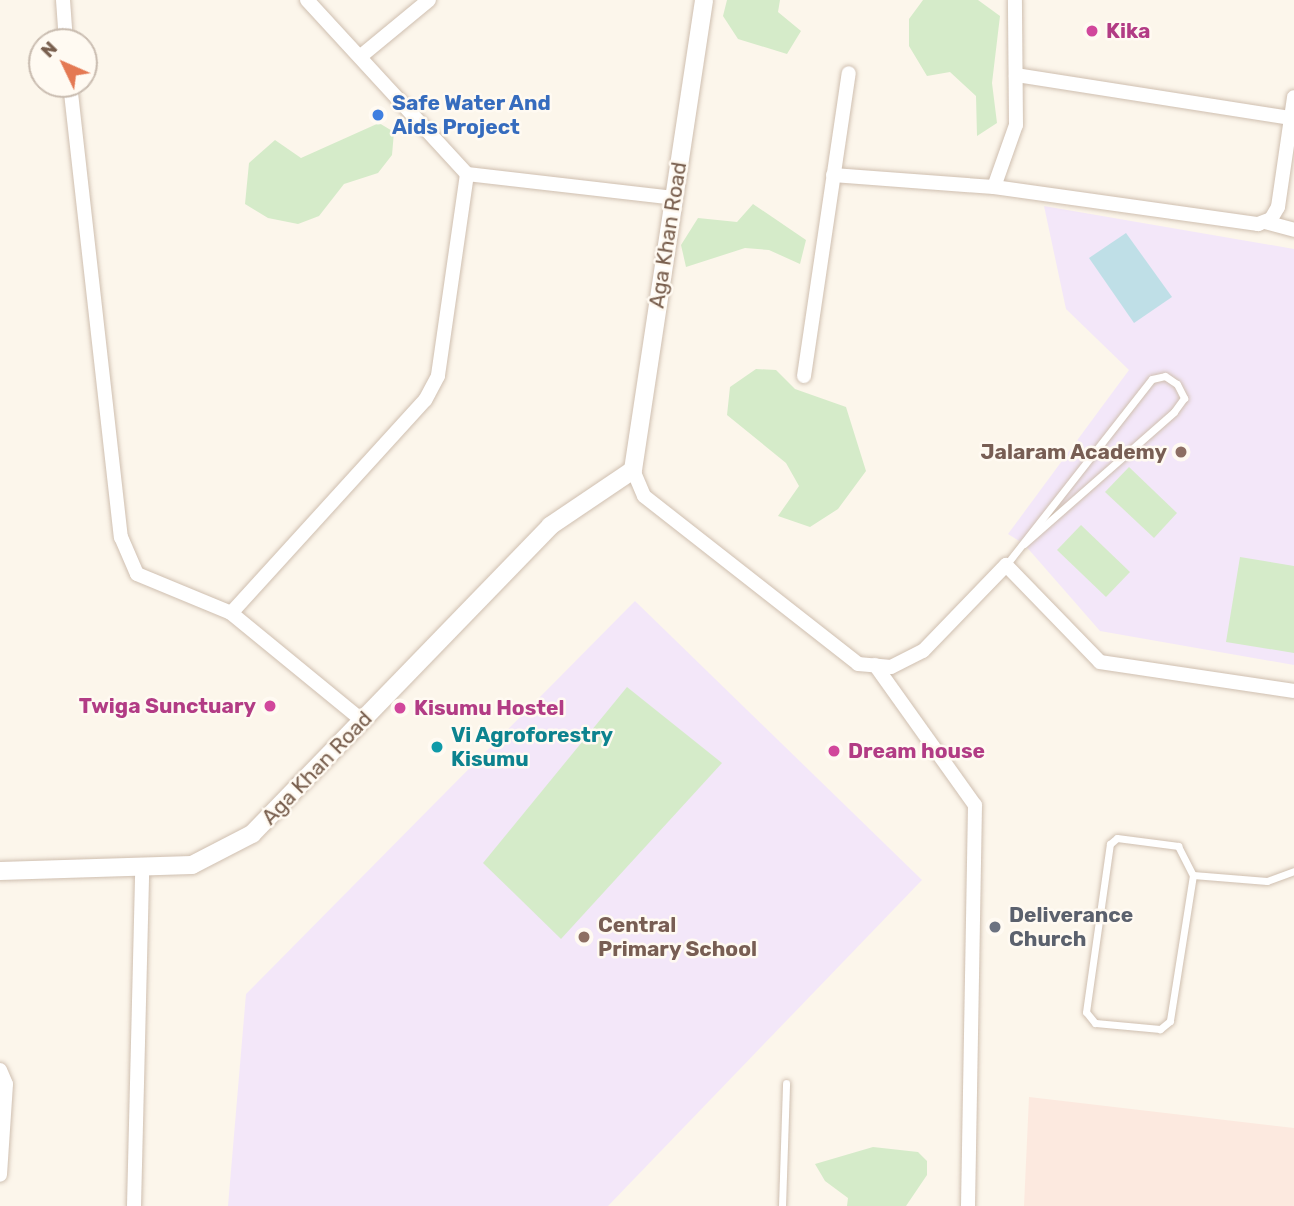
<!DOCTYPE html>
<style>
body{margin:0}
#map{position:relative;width:1294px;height:1206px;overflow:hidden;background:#fcf6eb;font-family:Rubik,sans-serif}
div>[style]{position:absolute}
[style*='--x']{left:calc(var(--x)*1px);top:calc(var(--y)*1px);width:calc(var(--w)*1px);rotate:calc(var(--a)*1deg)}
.commercial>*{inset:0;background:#fce9df}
.education>*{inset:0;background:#f3e7f9}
.green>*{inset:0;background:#d5ebc9}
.water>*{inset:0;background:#bfdfe7}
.roads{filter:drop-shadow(0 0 2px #cfbfb0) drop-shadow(0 0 2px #cfbfb0)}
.service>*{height:7px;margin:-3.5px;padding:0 3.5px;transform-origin:3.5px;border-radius:3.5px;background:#fff}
.minor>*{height:14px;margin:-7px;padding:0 7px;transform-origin:7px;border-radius:7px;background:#fff}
.tertiary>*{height:18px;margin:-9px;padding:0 9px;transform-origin:9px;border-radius:9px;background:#fff}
.dots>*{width:19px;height:19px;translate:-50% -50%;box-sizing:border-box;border:4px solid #fffaf2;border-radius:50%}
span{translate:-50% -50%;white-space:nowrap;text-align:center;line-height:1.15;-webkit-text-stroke:5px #fffaf2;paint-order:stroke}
.hotel-label{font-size:21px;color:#b23c85;font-weight:700}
.left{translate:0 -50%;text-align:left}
.right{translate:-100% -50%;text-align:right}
.shop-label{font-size:21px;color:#366cbe;font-weight:700}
.street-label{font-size:21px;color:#785e4d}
.education-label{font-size:21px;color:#785e54;font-weight:700}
.culture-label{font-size:21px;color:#0d838f;font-weight:700}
.worship-label{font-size:21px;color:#5b616d;font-weight:700}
.north{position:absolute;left:28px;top:28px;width:70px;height:70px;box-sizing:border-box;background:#fffaf2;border:2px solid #c9bcb0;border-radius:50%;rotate:314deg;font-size:19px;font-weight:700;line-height:28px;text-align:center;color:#785e4d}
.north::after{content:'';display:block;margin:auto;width:24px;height:32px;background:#e47953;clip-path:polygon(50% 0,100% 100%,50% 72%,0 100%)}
</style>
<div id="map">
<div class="commercial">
<div style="clip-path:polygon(1029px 1097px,1294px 1128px,1294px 1206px,1024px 1206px)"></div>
</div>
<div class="education">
<div style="clip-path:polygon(1044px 206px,1294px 249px,1294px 665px,1100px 631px,1024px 544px,1008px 534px,1129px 370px,1066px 309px)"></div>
<div style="clip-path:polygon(635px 601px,922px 880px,608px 1206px,228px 1206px,246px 994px)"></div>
</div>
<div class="green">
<div style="clip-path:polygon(727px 0,780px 0,778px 12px,801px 31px,787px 54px,738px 39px,723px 16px)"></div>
<div style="clip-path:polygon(923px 0,978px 0,1000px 16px,992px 83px,997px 123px,977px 136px,976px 96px,950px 72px,927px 76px,909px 46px,909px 19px)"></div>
<div style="clip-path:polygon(379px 123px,394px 132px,392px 155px,378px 173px,344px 184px,319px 216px,298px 224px,268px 218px,245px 204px,249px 163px,275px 140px,301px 158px)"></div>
<div style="clip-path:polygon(753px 204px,806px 240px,800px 264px,769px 250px,745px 248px,686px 267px,681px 245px,698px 218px,737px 222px)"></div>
<div style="clip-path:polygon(756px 369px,776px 370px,795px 389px,846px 407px,866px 471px,838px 509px,810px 527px,778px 516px,799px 486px,786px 463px,727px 415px,730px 387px)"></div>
<div style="clip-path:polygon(1129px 467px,1177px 513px,1154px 538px,1105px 492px)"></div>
<div style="clip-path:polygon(1081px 525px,1130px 572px,1106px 597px,1057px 550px)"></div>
<div style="clip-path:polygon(1240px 557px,1294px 566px,1294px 653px,1226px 642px)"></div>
<div style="clip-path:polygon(627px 687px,722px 763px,561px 939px,483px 863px)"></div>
<div style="clip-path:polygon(873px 1147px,918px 1152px,927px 1161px,927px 1175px,906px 1206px,847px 1206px,848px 1198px,825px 1181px,815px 1164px)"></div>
</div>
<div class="water">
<div style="clip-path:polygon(1126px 233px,1172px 297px,1134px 323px,1089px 258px)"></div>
</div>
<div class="roads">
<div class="service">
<div style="--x:1006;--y:565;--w:236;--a:-51.9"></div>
<div style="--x:1152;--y:379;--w:13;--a:-13"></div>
<div style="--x:1165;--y:376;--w:14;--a:34"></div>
<div style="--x:1177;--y:384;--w:16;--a:63"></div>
<div style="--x:1184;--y:398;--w:17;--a:126"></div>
<div style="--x:1174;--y:412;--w:200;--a:138.7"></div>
<div style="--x:1117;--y:838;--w:62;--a:7.5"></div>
<div style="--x:1178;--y:846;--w:33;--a:63"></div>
<div style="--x:1193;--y:875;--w:148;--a:99"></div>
<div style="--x:1170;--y:1021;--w:13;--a:141"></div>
<div style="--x:1160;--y:1029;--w:65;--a:-174.7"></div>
<div style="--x:1095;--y:1023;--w:14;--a:-129"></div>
<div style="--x:1086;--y:1012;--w:170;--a:-81.9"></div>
<div style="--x:1110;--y:844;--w:9;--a:-41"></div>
<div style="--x:1193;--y:875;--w:74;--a:4.6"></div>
<div style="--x:1267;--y:881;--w:29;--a:-20"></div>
<div style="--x:782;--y:1206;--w:123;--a:-88.1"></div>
</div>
<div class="minor">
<div style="--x:63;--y:0;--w:42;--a:85.9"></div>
<div style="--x:307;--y:0;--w:236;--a:47.4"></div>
<div style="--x:467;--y:174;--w:204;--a:98.2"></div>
<div style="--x:438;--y:376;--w:27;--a:118"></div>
<div style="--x:425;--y:400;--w:288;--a:132.3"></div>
<div style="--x:231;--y:613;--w:171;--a:39.3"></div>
<div style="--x:361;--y:56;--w:88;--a:-39.5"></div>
<div style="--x:1016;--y:75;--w:278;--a:8.9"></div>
<div style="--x:70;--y:84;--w:456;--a:83.6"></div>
<div style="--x:121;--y:537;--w:40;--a:66.6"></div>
<div style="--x:137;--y:574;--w:102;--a:22.5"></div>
<div style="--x:467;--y:174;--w:208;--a:6.6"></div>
<div style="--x:833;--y:175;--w:161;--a:4.3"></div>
<div style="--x:994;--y:187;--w:267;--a:8"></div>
<div style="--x:1258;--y:224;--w:14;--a:-21"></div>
<div style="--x:1271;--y:219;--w:14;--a:-60"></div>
<div style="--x:1278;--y:207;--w:111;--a:-81.7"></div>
<div style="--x:994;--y:187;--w:66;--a:-70.5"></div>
<div style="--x:1016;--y:125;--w:125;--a:-90.5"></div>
<div style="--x:1265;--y:222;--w:30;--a:15"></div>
<div style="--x:804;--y:376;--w:306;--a:-81.6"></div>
<div style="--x:633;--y:470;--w:28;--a:67"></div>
<div style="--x:644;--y:496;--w:272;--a:38.1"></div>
<div style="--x:858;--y:664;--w:33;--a:5"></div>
<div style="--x:891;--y:667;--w:36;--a:-27"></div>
<div style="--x:923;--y:651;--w:120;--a:-46"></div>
<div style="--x:1006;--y:565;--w:135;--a:45.9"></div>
<div style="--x:1100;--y:662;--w:196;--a:8.5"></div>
<div style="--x:875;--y:665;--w:172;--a:54.5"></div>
<div style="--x:975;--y:805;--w:401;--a:91"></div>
<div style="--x:0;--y:1070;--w:15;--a:67"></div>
<div style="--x:6;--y:1084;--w:91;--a:93.8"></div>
<div style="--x:134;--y:1206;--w:335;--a:-88.6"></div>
</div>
<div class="tertiary">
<div style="--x:0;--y:871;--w:192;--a:-1.8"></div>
<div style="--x:192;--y:865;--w:68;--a:-27.3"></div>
<div style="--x:252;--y:834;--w:429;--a:-45.9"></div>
<div style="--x:550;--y:526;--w:100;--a:-34"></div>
<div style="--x:633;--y:470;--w:475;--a:-81.4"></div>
</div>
</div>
<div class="dots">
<div style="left:1092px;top:31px;background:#d1479c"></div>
<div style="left:378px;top:115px;background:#3f7fe0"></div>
<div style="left:1181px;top:452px;background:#8d6e63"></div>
<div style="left:270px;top:706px;background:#d1479c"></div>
<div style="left:400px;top:708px;background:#d1479c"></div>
<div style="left:437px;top:747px;background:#0f9aa8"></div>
<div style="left:834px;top:751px;background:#d1479c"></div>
<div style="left:995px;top:927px;background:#6b7280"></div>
<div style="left:584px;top:937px;background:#8d6e63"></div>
</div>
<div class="hotel-label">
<span class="left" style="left:1106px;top:31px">Kika</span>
<span class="right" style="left:256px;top:706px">Twiga Sunctuary</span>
<span class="left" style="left:414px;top:708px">Kisumu Hostel</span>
<span class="left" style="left:848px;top:751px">Dream house</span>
</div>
<div class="shop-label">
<span class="left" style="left:392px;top:115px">Safe Water And<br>Aids Project</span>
</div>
<div class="street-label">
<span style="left:668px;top:235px;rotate:-81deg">Aga Khan Road</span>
<span style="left:317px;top:768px;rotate:-46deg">Aga Khan Road</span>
</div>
<div class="education-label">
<span class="right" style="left:1167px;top:452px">Jalaram Academy</span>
<span class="left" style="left:598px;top:937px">Central<br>Primary School</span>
</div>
<div class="culture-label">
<span class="left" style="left:451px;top:747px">Vi Agroforestry<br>Kisumu</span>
</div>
<div class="worship-label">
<span class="left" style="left:1009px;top:927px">Deliverance<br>Church</span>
</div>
<div class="north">N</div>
</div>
